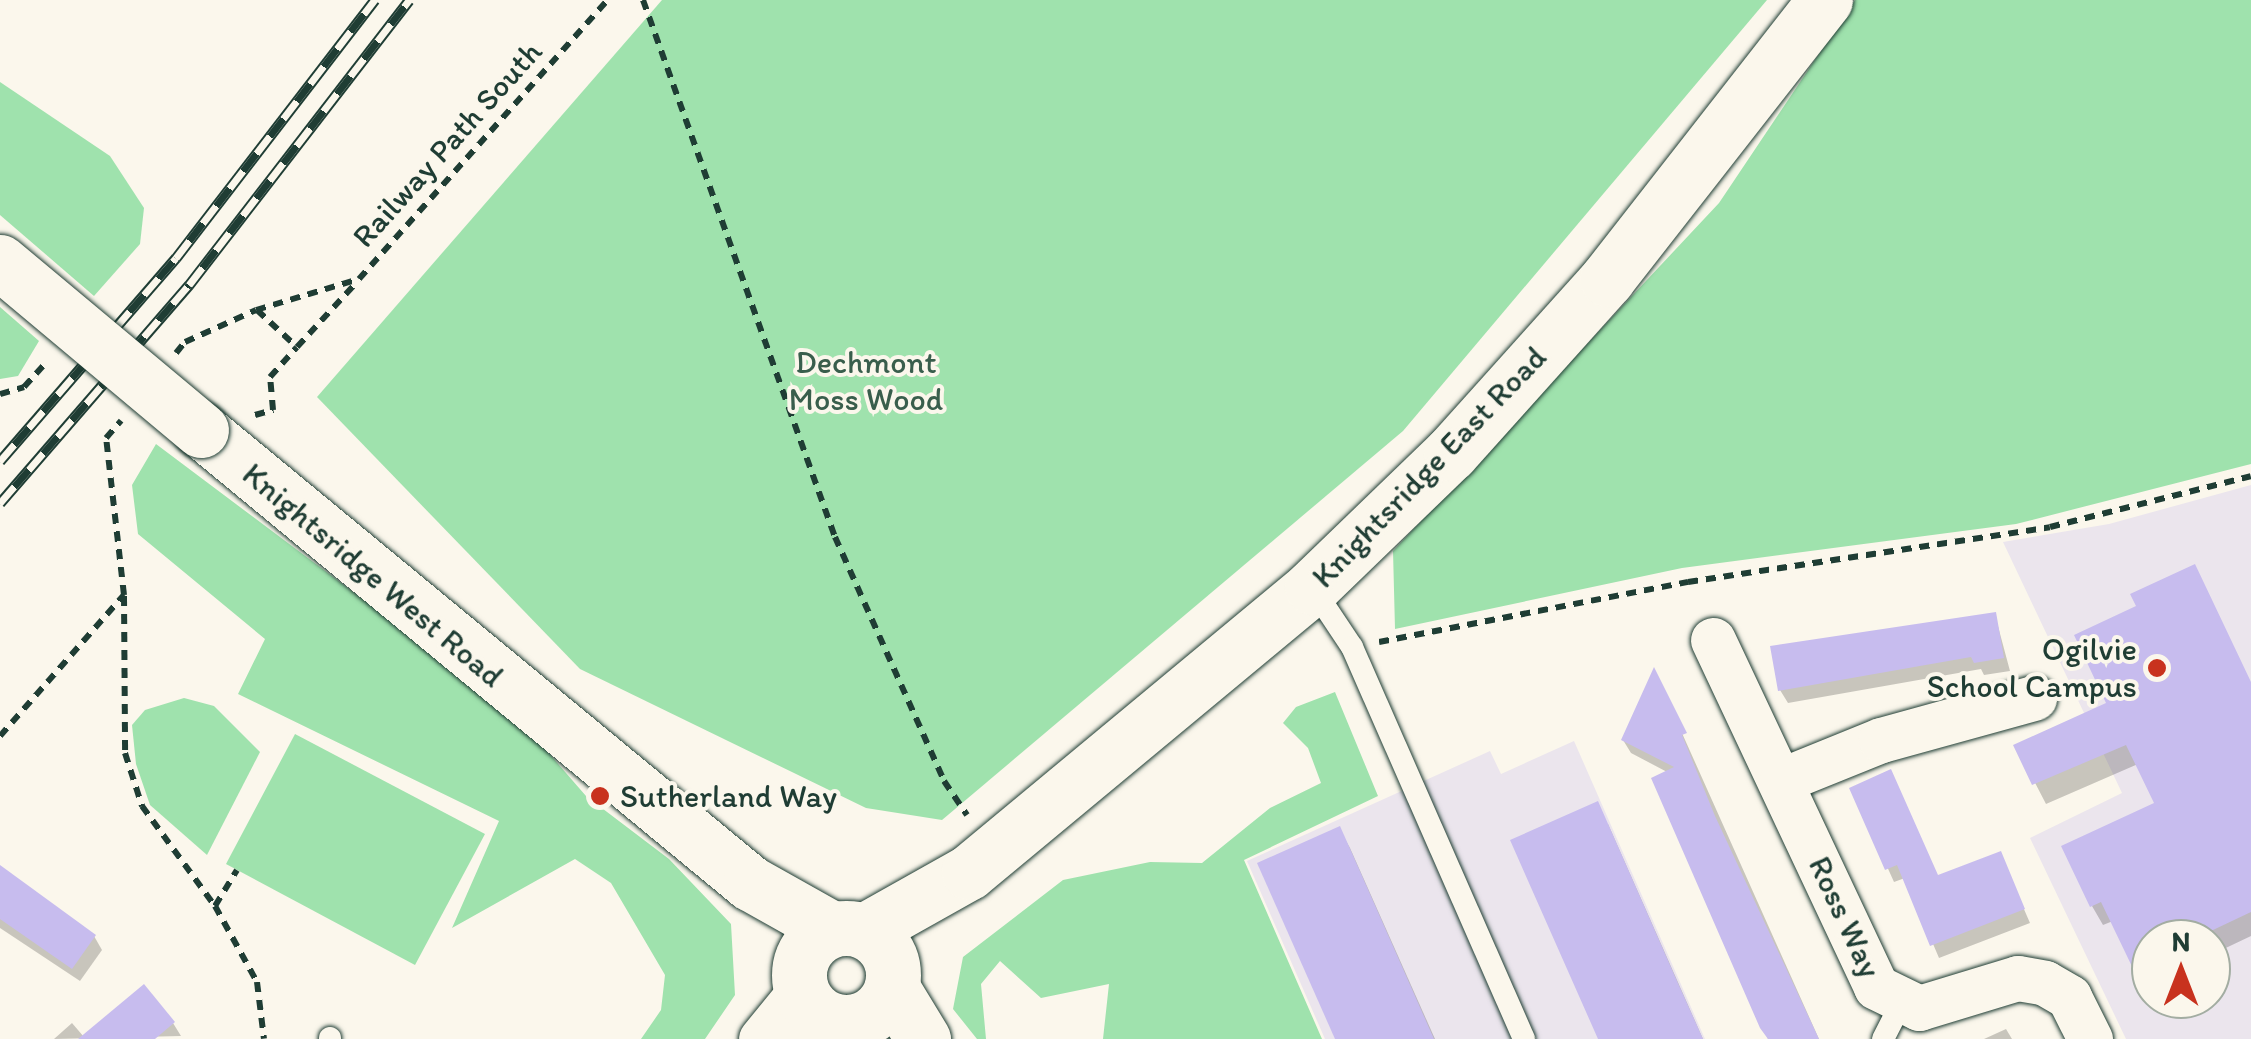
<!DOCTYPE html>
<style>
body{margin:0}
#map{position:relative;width:2251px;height:1039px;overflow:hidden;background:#fbf7ec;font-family:Itim,sans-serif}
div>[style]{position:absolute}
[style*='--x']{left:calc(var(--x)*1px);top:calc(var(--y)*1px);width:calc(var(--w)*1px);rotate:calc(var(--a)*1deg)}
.built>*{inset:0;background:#ebe5ed}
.green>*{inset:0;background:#9fe2ad}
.shadow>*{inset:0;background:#0003}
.building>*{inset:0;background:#c7bcee}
.path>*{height:6px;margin-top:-3px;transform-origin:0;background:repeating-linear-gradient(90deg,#1f3d34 0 10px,transparent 0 18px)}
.roads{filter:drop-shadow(0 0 2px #1f3d34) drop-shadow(0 0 2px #1f3d34)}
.service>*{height:22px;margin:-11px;padding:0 11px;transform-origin:11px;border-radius:11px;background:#fbf7ec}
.minor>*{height:45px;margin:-22.5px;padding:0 22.5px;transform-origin:22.5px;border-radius:22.5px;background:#fbf7ec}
.tertiary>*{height:55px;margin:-27.5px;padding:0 27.5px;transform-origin:27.5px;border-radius:27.5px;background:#fbf7ec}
.tertiary>.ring{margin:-27.5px;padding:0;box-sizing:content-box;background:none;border:55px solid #fbf7ec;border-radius:50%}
.rail>*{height:11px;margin-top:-5.5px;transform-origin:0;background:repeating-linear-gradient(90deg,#fbf7ec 0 22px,#1f3d34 0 44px);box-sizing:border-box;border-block:2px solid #1f3d34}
.bridges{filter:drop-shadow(0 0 2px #1f3d34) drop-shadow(0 0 2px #1f3d34)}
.tertiary-bridge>*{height:55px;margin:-27.5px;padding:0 27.5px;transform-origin:27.5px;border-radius:27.5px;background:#fbf7ec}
.dots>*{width:28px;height:28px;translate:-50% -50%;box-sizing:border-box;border:5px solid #fbf7ec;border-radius:50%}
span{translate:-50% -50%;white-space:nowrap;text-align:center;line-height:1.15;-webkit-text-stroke:8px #fbf7ec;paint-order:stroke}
.street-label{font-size:32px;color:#1f3d34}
.park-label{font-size:32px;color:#395e4c}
.poi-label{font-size:32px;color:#1f3d34}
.right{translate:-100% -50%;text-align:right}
.left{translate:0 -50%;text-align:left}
.north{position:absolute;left:2131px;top:919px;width:100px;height:100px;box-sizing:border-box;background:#fbf7ec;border:2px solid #a3ada2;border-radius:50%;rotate:0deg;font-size:28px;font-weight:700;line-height:40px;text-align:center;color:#1f3d34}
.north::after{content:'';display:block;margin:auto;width:35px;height:45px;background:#c8321e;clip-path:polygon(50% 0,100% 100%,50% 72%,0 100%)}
</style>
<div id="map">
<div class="built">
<div style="clip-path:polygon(evenodd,2251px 485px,2251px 1039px,2126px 1039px,2030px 838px,2122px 793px,2003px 542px,2109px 524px,2251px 485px,2151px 939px,2211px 939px,2211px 999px,2151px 999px,2151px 939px)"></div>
<div style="clip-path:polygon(1574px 741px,1705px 1039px,1325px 1039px,1247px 861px,1490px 751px,1501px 774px)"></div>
</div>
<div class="green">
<div style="clip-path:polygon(662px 0,1767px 0,1403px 431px,942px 820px,866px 808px,580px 669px,317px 397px)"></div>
<div style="clip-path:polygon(1855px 0,2251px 0,2251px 464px,2016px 524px,1682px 568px,1395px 629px,1393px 551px,1719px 203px)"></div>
<div style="clip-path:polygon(0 82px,110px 156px,144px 208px,140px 244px,94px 296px,0 215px)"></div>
<div style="clip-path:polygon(0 307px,39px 341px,18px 376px,0 379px)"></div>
<div style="clip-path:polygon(156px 444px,513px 712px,586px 796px,669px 859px,731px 924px,735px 995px,705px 1039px,641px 1039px,661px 1010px,665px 975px,611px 883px,575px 859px,452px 928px,499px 821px,238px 694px,265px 639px,138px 534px,132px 485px)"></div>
<div style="clip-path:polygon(1335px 692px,1378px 796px,1244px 860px,1322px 1039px,1103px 1039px,1109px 984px,1041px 998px,1000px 961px,981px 984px,986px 1039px,977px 1039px,953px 1009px,963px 957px,1063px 880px,1150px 862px,1202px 863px,1270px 808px,1321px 783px,1308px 748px,1283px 723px,1296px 707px)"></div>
<div style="clip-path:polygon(184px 698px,214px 706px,260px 752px,207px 855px,150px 805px,136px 764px,132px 725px,145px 710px)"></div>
<div style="clip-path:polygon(295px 734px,485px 834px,415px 965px,226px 864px)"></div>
</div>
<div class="shadow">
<div style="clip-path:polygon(1995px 615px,2010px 671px,1984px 675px,1981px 669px,1788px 703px,1780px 690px)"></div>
<div style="clip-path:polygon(2251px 683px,2251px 936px,2211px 955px,2211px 939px,2151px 939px,2151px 984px,2113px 921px,2103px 925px,2092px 906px,2157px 804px,2138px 764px,2046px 804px,2016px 746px)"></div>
<div style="clip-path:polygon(1660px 684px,1819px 1039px,1768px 1039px,1654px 779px,1669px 773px,1631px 753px,1623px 740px)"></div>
<div style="clip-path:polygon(1852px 789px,1939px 878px,2000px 854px,2030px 923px,1939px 958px,1905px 878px,1894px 882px)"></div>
<div style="clip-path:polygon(1608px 824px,1703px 1039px,1601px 1039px)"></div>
<div style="clip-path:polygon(1339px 829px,1350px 848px,1435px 1039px,1337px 1039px)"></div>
<div style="clip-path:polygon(0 869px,94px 936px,102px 950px,80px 981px,0 928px)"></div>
<div style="clip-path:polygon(72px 1023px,84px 1037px,173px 1023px,181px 1036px,54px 1039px)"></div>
<div style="clip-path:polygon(2006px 1029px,2012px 1039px,1984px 1039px)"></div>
</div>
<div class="building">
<div style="clip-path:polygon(2195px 564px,2251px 682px,2251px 912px,2194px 939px,2151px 939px,2151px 1006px,2101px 902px,2090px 907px,2061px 846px,2154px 803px,2126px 745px,2032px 785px,2013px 745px,2106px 703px,2074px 635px,2136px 606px,2130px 594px)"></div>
<div style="clip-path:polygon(1996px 612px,2004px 658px,1974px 663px,1971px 657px,1778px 691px,1770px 646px)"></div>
<div style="clip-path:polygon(1654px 667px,1687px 733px,1682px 735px,1715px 816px,1819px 1039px,1768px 1039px,1760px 1028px,1651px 778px,1674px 767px,1621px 740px)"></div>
<div style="clip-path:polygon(1891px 769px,1938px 875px,2001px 851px,2025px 909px,1930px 946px,1897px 865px,1885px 870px,1849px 788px)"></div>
<div style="clip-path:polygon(1598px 801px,1677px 981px,1703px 1039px,1598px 1039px,1510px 840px)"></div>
<div style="clip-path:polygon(1340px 826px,1434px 1039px,1335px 1039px,1257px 863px)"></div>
<div style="clip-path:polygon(0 865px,96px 935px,72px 969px,0 919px)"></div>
<div style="clip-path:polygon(144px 984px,175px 1022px,155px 1039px,78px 1039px)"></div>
</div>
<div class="path">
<div style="--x:643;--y:0;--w:570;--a:70.33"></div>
<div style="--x:835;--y:537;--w:267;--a:65.9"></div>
<div style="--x:944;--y:781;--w:41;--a:55.9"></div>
<div style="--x:257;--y:310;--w:54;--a:42.8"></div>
<div style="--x:297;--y:347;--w:88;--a:-47.3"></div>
<div style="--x:176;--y:353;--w:14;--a:-51"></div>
<div style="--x:185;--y:342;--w:78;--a:-24.3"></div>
<div style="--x:256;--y:310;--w:108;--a:-16.8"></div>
<div style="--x:359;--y:279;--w:374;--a:-48.3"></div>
<div style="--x:0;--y:394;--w:25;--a:-16"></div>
<div style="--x:24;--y:387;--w:30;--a:-48"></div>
<div style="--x:255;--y:415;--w:19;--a:-16"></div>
<div style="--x:273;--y:410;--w:33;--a:-95"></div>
<div style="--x:270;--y:377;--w:40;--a:-48"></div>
<div style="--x:124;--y:596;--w:157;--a:89.6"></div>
<div style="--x:125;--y:753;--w:56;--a:72.2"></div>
<div style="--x:142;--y:806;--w:124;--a:53.9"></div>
<div style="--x:215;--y:906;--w:87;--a:61.1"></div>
<div style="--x:257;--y:982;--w:57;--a:83"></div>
<div style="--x:1379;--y:642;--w:315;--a:-11"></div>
<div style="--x:1688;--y:582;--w:366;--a:-8.6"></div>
<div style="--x:2050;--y:527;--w:207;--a:-14.2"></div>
<div style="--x:0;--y:736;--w:188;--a:-48.7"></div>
<div style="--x:124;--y:595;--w:158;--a:-96.5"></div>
<div style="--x:106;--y:438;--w:23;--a:-49"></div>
<div style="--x:215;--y:906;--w:42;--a:-58.6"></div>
</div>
<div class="roads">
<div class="service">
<div style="--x:1312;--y:587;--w:72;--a:56.3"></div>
<div style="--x:1352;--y:647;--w:428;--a:66.3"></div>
<div style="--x:330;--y:1039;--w:1;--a:-90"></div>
<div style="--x:1883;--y:1039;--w:39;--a:-63"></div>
</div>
<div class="minor">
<div style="--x:1713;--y:640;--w:383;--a:64.8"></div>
<div style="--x:1876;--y:987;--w:48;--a:26"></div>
<div style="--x:1919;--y:1008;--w:103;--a:-16.9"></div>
<div style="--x:2018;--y:978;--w:27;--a:10"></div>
<div style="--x:2045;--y:983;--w:28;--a:30"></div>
<div style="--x:2069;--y:997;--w:47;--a:63.4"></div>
<div style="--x:1782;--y:780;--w:107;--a:-22"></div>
<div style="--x:1881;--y:740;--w:159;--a:-15.4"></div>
<div style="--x:761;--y:1039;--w:63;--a:-50.8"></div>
<div style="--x:779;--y:1039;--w:52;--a:-25.1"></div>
</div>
<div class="tertiary">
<div style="--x:201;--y:430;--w:712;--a:39.53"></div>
<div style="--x:750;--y:883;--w:94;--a:29.3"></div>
<div class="ring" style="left:799px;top:928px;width:39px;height:39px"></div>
<div style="--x:864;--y:931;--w:120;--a:-29.3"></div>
<div style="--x:969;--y:872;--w:446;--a:-39.7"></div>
<div style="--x:1312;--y:587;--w:193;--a:-44"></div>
<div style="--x:1451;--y:453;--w:234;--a:-48.1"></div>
<div style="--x:1607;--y:279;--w:354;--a:-52"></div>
<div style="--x:892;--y:988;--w:60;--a:58.7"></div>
</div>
</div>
<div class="rail">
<div style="--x:0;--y:461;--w:269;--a:-49.1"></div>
<div style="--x:176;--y:258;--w:326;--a:-52.4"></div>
<div style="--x:0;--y:503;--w:289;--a:-49.1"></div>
<div style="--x:189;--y:285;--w:360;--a:-52.3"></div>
</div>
<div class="bridges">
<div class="tertiary-bridge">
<div style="--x:0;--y:262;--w:262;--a:39.9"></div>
</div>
</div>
<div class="dots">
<div style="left:2157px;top:668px;background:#c8321e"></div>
<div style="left:600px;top:796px;background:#c8321e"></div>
</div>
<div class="street-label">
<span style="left:447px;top:144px;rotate:-48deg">Railway Path South</span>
<span style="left:1429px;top:467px;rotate:-46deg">Knightsridge East Road</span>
<span style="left:373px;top:575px;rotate:40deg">Knightsridge West Road</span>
<span style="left:1845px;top:917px;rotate:65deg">Ross Way</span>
</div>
<div class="park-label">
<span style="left:866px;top:381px">Dechmont<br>Moss Wood</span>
</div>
<div class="poi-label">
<span class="right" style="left:2137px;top:668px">Ogilvie<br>School Campus</span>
<span class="left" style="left:620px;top:796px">Sutherland Way</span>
</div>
<div class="north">N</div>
</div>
